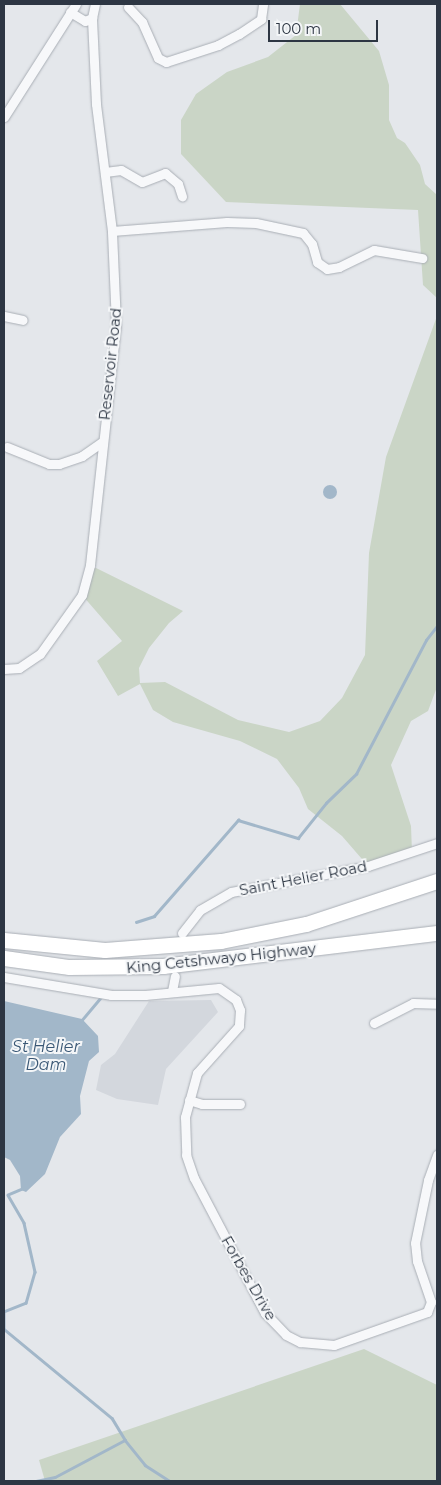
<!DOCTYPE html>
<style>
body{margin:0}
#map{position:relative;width:441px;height:1485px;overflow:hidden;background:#e4e7eb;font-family:Montserrat,sans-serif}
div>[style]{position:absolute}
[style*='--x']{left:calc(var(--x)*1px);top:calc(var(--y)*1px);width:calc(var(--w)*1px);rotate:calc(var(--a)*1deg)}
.built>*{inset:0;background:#d3d7dd}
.green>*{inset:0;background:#cad5c6}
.water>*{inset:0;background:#a2b7c9}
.round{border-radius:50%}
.stream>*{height:2.5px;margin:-1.25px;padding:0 1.25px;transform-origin:1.25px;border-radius:1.25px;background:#a2b7c9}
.roads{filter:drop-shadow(0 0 1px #a9aeb5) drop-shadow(0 0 1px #a9aeb5)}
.street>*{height:9px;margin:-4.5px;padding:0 4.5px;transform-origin:4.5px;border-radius:4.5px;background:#f7f8fa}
.highway>*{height:15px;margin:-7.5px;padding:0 7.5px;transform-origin:7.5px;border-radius:7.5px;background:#fff}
span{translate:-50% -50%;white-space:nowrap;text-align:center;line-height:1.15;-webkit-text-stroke:4px #f4f6f8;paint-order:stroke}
.street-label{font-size:15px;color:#2d3643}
.water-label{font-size:16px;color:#395775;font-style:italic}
.frame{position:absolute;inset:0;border:5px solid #2d3643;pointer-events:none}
.scale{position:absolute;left:268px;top:20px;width:110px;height:22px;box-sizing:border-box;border:2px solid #2d3643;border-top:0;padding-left:6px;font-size:15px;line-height:18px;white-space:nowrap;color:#2d3643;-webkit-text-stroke:4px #f4f6f8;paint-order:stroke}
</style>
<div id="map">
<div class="built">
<div style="clip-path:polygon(211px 1000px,218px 1012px,166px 1069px,158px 1105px,117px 1099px,96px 1090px,101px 1065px,115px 1054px,149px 1001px)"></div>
</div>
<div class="green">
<div style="clip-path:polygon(300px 4px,340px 4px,379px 51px,389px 85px,389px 120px,397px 138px,405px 143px,420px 165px,425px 184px,437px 195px,437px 298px,423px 285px,418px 210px,226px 202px,181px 154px,181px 120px,196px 94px,227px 72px,268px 57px,296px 35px)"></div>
<div style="clip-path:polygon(437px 316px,437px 687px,428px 711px,411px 721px,391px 765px,411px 826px,412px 852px,368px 866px,342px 836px,308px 809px,299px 788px,277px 759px,240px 741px,173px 722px,153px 710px,140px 684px,118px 696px,97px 661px,122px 641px,82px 595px,90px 565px,183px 611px,169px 623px,149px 648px,139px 668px,140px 683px,165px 682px,238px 720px,289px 732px,320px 721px,342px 698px,365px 655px,369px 553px,386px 457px)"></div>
<div style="clip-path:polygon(364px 1349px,437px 1385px,437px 1481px,45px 1481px,39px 1460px)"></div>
</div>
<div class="water">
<div class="round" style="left:323px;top:485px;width:14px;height:14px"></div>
<div style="clip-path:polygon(4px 1001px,82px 1019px,98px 1036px,99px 1052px,89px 1061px,80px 1096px,81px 1114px,60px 1137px,45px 1174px,26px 1192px,21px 1190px,20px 1176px,10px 1160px,4px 1157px)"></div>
</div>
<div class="stream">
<div style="--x:136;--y:922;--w:19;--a:-18"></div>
<div style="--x:154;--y:916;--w:128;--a:-48.8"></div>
<div style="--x:238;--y:820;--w:63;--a:16.7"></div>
<div style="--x:298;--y:838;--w:45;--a:-51.3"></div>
<div style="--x:326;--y:803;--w:42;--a:-44"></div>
<div style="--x:356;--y:774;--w:151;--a:-62.4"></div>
<div style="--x:426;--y:640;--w:18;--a:-52"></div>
<div style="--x:81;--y:1021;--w:31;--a:-50"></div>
<div style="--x:22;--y:1189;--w:15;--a:157"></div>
<div style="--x:8;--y:1195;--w:32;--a:60"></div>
<div style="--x:24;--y:1223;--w:50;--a:77.3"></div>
<div style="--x:35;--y:1272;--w:32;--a:106"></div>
<div style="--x:26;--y:1303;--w:24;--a:158"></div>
<div style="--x:4;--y:1312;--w:17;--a:90"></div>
<div style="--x:4;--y:1329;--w:140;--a:39.5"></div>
<div style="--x:112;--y:1418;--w:26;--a:59"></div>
<div style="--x:125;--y:1440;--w:32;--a:51"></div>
<div style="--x:145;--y:1465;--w:30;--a:33"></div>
<div style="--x:36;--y:1481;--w:19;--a:-12"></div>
<div style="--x:55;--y:1477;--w:79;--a:-27.9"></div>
</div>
<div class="roads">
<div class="street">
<div style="--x:128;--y:7;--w:21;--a:47"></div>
<div style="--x:142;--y:22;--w:39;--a:66"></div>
<div style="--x:158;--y:58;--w:9;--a:27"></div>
<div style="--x:166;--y:62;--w:55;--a:-18.1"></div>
<div style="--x:218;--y:45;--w:24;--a:-28"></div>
<div style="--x:239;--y:34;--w:27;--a:-34"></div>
<div style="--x:261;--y:19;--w:15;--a:-82"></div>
<div style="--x:70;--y:12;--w:17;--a:31"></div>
<div style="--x:85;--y:21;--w:8;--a:-23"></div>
<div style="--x:4;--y:117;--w:134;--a:-57.5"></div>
<div style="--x:105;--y:172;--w:16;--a:-7"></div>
<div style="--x:121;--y:170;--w:24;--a:30"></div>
<div style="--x:142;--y:182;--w:25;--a:-21"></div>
<div style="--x:165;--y:173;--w:17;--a:40"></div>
<div style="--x:178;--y:184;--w:13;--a:72"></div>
<div style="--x:112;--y:231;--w:115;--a:-4.5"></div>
<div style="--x:227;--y:222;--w:29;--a:2"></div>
<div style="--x:256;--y:223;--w:48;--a:12"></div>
<div style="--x:303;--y:233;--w:14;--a:51"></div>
<div style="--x:312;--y:244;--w:19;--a:74"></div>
<div style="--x:317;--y:262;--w:12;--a:35"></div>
<div style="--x:327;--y:269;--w:12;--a:-9"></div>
<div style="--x:339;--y:267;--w:39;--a:-26"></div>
<div style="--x:374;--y:250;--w:49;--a:9.5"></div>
<div style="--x:4;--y:316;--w:19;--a:12"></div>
<div style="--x:7;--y:447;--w:45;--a:22"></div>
<div style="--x:49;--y:464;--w:10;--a:0"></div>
<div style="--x:59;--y:464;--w:24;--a:-19"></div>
<div style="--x:82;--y:456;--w:24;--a:-35"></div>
<div style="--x:4;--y:669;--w:15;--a:-4"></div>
<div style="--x:19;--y:668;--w:25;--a:-34"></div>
<div style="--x:40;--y:654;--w:72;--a:-54.6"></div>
<div style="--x:82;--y:595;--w:31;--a:-75"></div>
<div style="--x:90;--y:565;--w:242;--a:-83.8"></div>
<div style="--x:116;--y:324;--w:93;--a:-92.5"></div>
<div style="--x:112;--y:231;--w:128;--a:-97.2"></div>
<div style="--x:96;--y:104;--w:86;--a:-92.7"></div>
<div style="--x:92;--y:18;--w:14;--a:-78"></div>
<div style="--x:182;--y:933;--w:29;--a:-52"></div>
<div style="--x:200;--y:910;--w:36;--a:-30"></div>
<div style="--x:231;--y:892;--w:139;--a:-10.7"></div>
<div style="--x:368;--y:866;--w:73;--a:-18.4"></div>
<div style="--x:4;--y:977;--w:109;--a:9.5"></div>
<div style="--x:111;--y:995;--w:34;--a:0"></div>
<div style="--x:145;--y:995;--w:74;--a:-5.4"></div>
<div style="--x:219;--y:988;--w:21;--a:35"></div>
<div style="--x:236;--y:1000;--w:11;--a:68"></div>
<div style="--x:240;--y:1010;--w:16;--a:94"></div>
<div style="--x:239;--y:1026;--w:63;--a:131.8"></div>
<div style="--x:197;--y:1073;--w:46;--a:105.3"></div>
<div style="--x:185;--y:1117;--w:38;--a:88"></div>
<div style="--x:186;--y:1155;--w:24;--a:71"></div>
<div style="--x:194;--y:1178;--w:153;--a:62.3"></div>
<div style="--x:265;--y:1313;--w:30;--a:46"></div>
<div style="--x:286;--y:1335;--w:16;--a:27"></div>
<div style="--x:300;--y:1342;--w:34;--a:5"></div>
<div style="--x:334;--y:1345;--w:99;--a:-19.5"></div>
<div style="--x:427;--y:1312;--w:11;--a:-68"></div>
<div style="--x:431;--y:1302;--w:43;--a:-108.9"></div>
<div style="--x:417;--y:1261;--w:18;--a:-96"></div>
<div style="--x:415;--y:1243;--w:64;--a:-78.3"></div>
<div style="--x:428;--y:1180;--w:27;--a:-70"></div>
<div style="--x:172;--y:991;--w:15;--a:-79"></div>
<div style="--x:374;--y:1023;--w:44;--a:-27.1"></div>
<div style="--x:413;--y:1003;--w:24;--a:2"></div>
<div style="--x:189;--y:1100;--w:14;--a:17"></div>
<div style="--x:202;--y:1104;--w:38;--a:0"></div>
</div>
<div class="highway">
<div style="--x:4;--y:940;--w:101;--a:5.7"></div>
<div style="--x:105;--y:950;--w:116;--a:-4.4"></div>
<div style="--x:221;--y:941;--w:87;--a:-11.3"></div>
<div style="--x:306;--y:924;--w:138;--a:-18.2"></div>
<div style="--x:4;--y:958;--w:66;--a:7.9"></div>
<div style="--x:69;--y:967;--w:94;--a:-0.6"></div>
<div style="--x:163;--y:966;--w:276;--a:-6.9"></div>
</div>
</div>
<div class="street-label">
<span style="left:110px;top:364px;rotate:-84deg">Reservoir Road</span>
<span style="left:303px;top:878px;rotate:-11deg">Saint Helier Road</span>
<span style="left:221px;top:958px;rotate:-6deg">King Cetshwayo Highway</span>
<span style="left:249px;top:1278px;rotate:60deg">Forbes Drive</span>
</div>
<div class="water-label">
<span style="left:46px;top:1056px">St Helier<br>Dam</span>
</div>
<div class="frame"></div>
<div class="scale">100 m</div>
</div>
